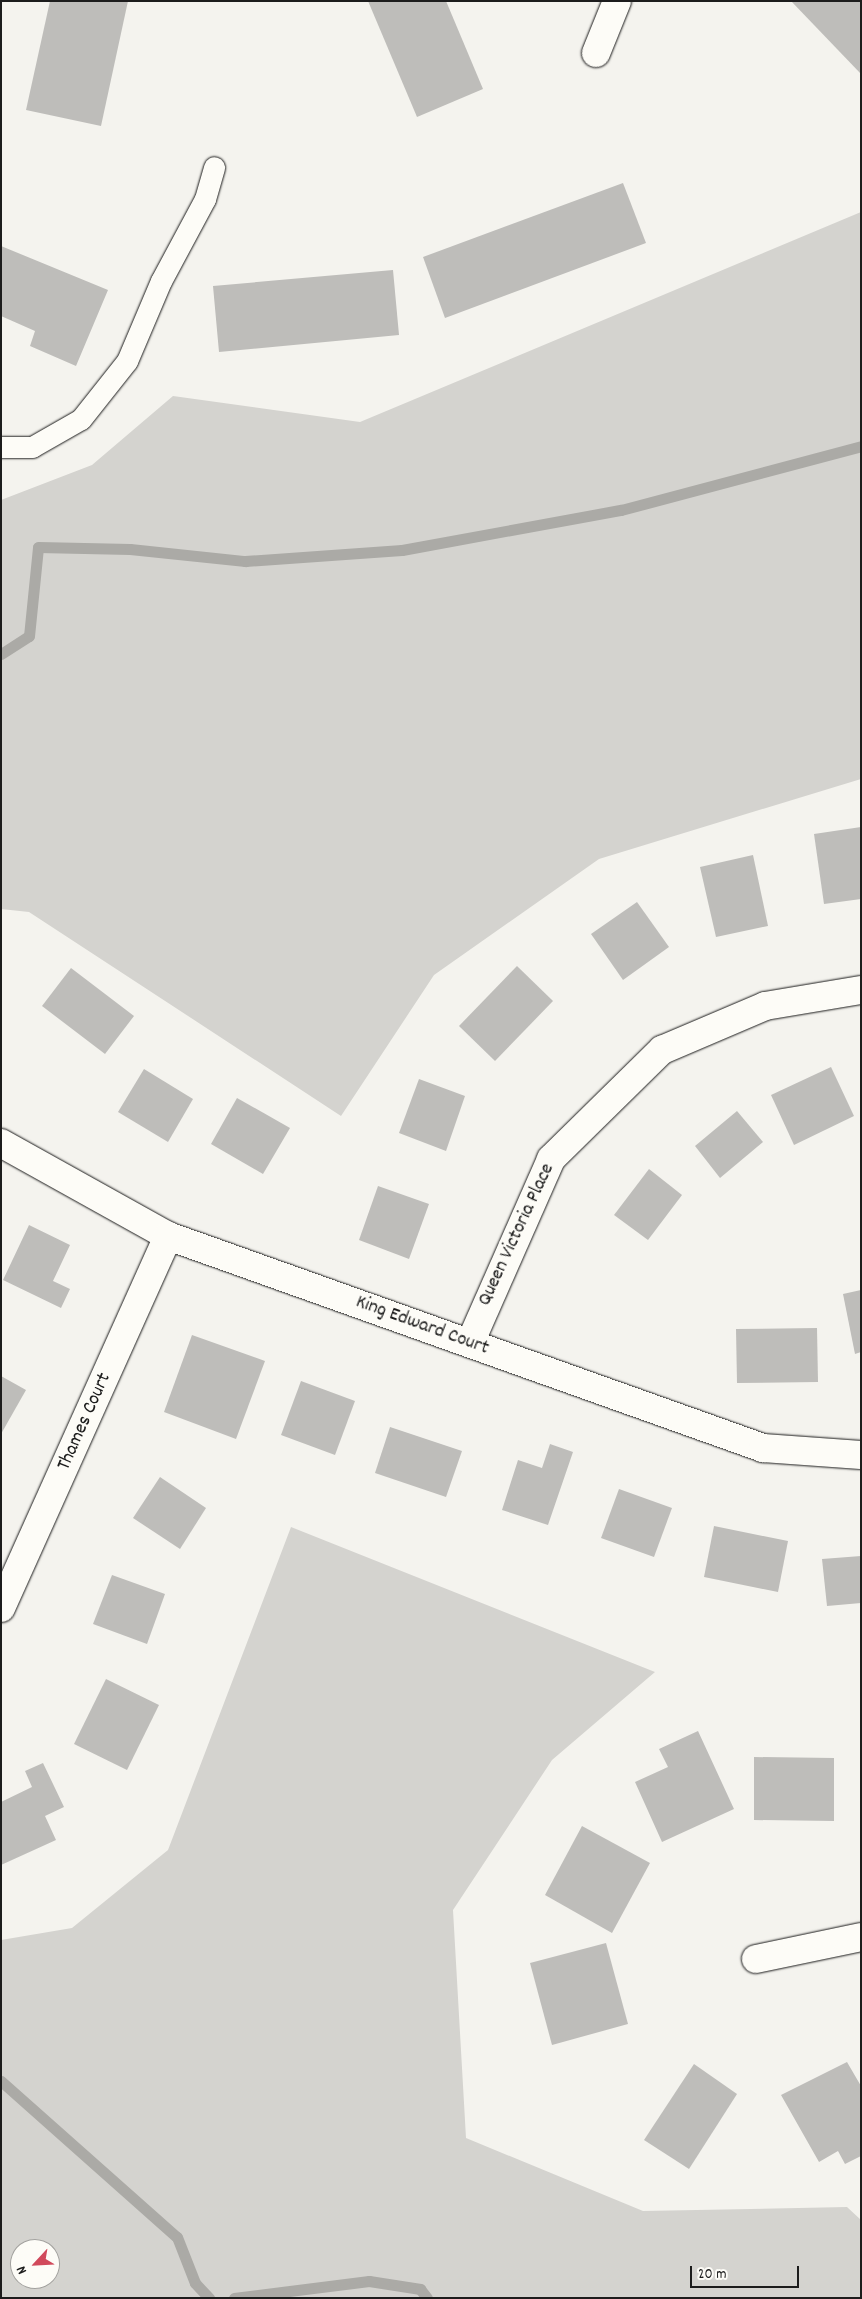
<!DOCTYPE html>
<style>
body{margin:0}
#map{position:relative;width:862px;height:2299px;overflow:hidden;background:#f4f3ee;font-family:Dekko,sans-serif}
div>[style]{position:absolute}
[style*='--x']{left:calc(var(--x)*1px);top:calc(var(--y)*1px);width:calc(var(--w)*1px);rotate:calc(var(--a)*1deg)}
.green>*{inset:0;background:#d4d3cf}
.stream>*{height:11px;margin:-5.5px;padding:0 5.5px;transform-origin:5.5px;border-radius:5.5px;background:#abaaa6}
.building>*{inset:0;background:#bebdba}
.roads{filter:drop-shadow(0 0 1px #1c1c1c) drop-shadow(0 0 1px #1c1c1c)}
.service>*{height:21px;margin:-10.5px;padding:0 10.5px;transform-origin:10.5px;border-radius:10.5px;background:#fdfcf7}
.minor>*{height:28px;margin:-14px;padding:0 14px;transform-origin:14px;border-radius:14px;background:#fdfcf7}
span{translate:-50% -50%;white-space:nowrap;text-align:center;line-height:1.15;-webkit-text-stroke:5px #fdfcf7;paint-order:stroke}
.street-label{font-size:20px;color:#1c1c1c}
.frame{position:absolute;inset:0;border:2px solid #1c1c1c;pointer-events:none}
.north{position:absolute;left:10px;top:2239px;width:50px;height:50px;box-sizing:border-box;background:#fdfcf7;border:1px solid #a3a29f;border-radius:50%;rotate:245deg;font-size:14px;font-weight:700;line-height:20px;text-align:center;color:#1c1c1c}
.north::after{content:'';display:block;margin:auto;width:18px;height:22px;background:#d1495b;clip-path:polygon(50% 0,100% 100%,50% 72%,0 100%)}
.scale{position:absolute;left:690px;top:2266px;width:109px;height:22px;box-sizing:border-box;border:2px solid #1c1c1c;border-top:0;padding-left:6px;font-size:15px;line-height:18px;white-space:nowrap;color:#1c1c1c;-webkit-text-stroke:4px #fdfcf7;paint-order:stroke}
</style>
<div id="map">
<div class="green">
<div style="clip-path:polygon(861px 212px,861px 779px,599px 859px,434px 975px,341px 1116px,29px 912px,1px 909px,1px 500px,92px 465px,173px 396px,360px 422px)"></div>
<div style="clip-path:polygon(evenodd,291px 1527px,655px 1672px,552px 1760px,453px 1910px,466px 2138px,643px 2211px,847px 2207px,861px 2220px,861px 2298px,1px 2298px,1px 1940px,72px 1928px,168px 1850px,291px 1527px,20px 2249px,50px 2249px,50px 2279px,20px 2279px,20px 2249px)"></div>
</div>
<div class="stream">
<div style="--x:1;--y:654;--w:33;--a:-33"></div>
<div style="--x:29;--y:636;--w:89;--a:-84.2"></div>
<div style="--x:38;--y:547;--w:92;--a:1.2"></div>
<div style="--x:130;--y:549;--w:116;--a:6"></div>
<div style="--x:245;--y:561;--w:157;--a:-4"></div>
<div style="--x:402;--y:550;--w:223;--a:-10.4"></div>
<div style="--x:621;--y:510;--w:248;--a:-14.9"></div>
<div style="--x:1;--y:2081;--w:235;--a:41.6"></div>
<div style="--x:177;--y:2237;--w:49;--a:68.6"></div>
<div style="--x:195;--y:2283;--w:21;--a:47"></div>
<div style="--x:234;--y:2298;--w:136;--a:-7.2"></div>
<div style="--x:369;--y:2281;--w:52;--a:8.9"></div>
<div style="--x:420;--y:2289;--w:11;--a:52"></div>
</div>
<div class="building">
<div style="clip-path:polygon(50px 1px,128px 1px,101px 126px,26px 110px)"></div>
<div style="clip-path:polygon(368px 1px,446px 1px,483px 89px,417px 117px)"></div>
<div style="clip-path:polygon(791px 1px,861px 1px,861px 74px)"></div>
<div style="clip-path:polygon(623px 183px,646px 243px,445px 318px,423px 257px)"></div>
<div style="clip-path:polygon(1px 246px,108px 290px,76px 366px,30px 346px,35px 331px,1px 316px)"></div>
<div style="clip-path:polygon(393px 270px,399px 335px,219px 352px,213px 286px)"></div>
<div style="clip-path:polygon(861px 827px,861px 899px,824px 904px,814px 834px)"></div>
<div style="clip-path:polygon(753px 855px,768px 926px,716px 937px,700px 867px)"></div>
<div style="clip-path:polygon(637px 902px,669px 947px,623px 980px,591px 934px)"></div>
<div style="clip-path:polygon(517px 966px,553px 1001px,495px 1061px,459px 1026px)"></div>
<div style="clip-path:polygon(71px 968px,134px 1016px,105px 1054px,42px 1006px)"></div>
<div style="clip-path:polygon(831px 1067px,854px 1116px,794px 1145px,771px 1095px)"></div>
<div style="clip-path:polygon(144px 1069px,193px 1099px,168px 1142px,118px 1112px)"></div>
<div style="clip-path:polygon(419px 1079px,465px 1096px,446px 1151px,399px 1133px)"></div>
<div style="clip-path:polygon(237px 1098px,290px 1128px,263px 1174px,211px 1144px)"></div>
<div style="clip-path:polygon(737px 1111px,763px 1142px,720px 1178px,695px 1146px)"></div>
<div style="clip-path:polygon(649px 1169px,682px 1195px,648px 1240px,614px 1215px)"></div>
<div style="clip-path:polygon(378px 1186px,429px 1204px,409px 1259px,359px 1240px)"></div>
<div style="clip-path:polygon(29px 1225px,70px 1245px,53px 1281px,70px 1289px,61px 1308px,3px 1280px)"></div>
<div style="clip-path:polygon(861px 1290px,861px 1352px,855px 1354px,843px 1294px)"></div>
<div style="clip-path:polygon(817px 1328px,818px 1382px,737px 1383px,736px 1329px)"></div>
<div style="clip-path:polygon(192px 1335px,265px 1361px,236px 1439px,164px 1412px)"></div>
<div style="clip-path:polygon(1px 1376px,26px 1390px,1px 1434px)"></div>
<div style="clip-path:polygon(301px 1381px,355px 1401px,335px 1455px,281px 1435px)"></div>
<div style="clip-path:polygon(390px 1427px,462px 1451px,446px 1497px,375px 1473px)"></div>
<div style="clip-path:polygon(550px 1444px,573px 1452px,548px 1525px,502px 1510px,518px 1460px,542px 1468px)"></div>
<div style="clip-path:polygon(160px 1477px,206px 1508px,180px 1549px,133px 1518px)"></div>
<div style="clip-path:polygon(619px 1489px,672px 1508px,654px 1557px,601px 1538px)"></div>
<div style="clip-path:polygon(714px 1526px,788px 1541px,778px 1592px,704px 1577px)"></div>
<div style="clip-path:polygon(861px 1556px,861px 1603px,827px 1606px,822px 1559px)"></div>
<div style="clip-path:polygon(112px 1575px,165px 1594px,147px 1644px,93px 1624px)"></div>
<div style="clip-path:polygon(106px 1679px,159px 1705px,127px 1770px,74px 1744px)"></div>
<div style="clip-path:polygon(698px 1731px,734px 1809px,662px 1842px,635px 1782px,668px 1767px,659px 1749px)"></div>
<div style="clip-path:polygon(754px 1757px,834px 1758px,834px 1821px,754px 1820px)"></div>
<div style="clip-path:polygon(43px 1763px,64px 1807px,45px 1816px,56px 1840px,1px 1865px,1px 1802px,32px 1787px,25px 1771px)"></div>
<div style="clip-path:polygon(582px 1826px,650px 1863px,612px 1933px,545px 1895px)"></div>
<div style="clip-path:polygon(606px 1943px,628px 2024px,552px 2045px,530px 1963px)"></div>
<div style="clip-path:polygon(847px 2062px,861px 2086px,861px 2156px,845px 2164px,838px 2151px,819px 2162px,781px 2095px)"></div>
<div style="clip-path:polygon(694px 2064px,737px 2094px,689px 2169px,644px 2140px)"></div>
</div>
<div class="roads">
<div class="service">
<div style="--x:1;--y:447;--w:31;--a:0"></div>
<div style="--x:32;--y:447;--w:56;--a:-29.7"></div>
<div style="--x:81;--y:419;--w:74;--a:-51.6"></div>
<div style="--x:127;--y:361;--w:87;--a:-67"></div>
<div style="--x:161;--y:281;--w:93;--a:-61.8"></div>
<div style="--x:205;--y:199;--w:33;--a:-74"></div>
</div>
<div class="minor">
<div style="--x:596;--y:53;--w:56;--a:-68"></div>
<div style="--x:1;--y:1143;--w:191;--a:29.1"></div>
<div style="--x:168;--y:1236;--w:632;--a:19.61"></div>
<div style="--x:763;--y:1448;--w:98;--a:4.1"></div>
<div style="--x:470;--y:1343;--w:201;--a:-66.2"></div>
<div style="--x:551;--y:1159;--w:156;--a:-44.5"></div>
<div style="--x:662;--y:1050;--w:112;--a:-23.1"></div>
<div style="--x:765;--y:1006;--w:97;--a:-9.5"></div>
<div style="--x:1;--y:1608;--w:408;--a:-65.8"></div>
<div style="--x:756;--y:1959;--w:107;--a:-11.8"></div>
</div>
</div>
<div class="street-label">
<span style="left:517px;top:1235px;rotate:-65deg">Queen Victoria Place</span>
<span style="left:422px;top:1326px;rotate:20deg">King Edward Court</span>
<span style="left:85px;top:1422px;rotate:-66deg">Thames Court</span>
</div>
<div class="frame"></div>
<div class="north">N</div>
<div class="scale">20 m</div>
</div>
